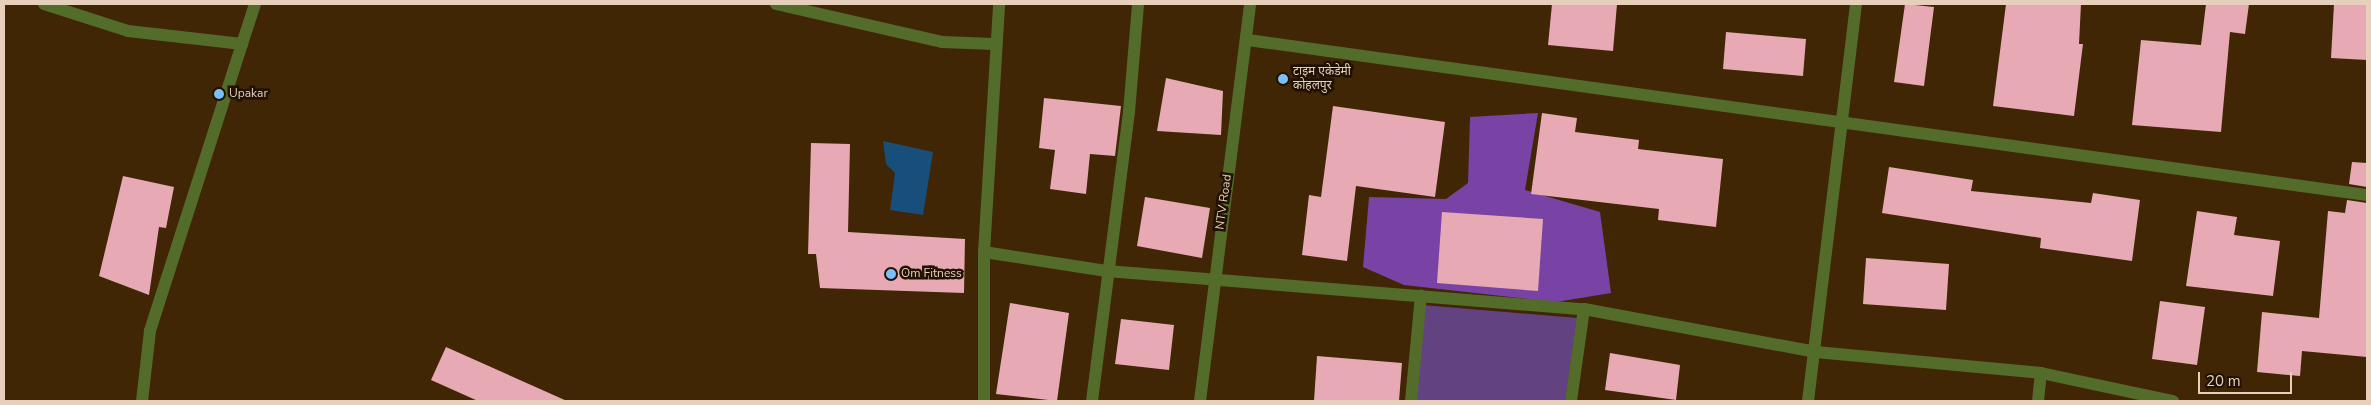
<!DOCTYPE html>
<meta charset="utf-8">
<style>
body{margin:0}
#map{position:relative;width:2371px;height:405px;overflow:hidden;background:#402605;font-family:"Nunito Sans","Noto Sans Devanagari",sans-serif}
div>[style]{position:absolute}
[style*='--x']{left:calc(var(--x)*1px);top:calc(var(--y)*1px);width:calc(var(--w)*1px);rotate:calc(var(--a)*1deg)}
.green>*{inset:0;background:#634282}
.forest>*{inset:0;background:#7843a4}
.water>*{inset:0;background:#174f7a}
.building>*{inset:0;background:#e7a9b4}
.street>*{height:12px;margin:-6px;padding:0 6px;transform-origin:6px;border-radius:6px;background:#536c2a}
.dots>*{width:14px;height:14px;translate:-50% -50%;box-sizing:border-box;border:2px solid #201102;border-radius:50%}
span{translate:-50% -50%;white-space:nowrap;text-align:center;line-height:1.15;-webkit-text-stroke:5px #201102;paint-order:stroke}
.poi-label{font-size:12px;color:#e6d0bb}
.left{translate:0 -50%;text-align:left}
.street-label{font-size:12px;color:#e6d0bb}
.frame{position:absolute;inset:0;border:5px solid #e6d0bb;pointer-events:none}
.scale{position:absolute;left:2198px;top:372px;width:94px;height:22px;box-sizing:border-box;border:2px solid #e6d0bb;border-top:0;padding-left:6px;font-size:15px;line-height:18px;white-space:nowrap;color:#e6d0bb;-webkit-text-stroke:4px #201102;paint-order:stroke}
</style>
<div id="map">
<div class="green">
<div style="clip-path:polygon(1422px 305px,1577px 318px,1565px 401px,1413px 401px)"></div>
</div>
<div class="forest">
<div style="clip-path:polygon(1538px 113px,1525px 190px,1600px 212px,1611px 293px,1556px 302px,1404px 285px,1363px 267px,1369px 197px,1446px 199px,1468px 183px,1470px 117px)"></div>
</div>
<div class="water">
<div style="clip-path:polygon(883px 141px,933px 152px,923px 215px,890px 210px,895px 173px,886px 164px)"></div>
</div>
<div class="building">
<div style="clip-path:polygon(1552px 4px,1617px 4px,1613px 51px,1548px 45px)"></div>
<div style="clip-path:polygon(1905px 4px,1934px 7px,1924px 86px,1894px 82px)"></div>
<div style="clip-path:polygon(2006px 4px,2081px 4px,2079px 44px,2083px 44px,2074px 116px,1993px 106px)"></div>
<div style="clip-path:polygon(2206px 4px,2249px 4px,2245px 34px,2230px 32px,2221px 132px,2132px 125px,2141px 40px,2201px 45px)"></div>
<div style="clip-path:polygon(2334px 4px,2367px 4px,2367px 60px,2331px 58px)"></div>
<div style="clip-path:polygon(1726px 32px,1806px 39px,1803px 76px,1723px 69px)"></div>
<div style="clip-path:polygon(1166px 78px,1223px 91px,1221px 135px,1157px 131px)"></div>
<div style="clip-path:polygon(1044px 98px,1121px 106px,1115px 156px,1090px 154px,1086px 194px,1050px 189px,1055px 150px,1039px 148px)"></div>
<div style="clip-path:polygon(1333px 106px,1445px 122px,1435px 197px,1356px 186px,1347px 261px,1302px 255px,1309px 195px,1321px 197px)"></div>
<div style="clip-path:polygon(1542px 113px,1577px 118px,1575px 132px,1639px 140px,1638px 149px,1723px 159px,1716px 227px,1658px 220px,1659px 209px,1531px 194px)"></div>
<div style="clip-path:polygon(811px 143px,850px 144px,848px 232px,965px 239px,964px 293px,820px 288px,816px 254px,808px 254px)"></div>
<div style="clip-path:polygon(2352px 162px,2367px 163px,2367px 187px,2349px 184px)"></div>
<div style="clip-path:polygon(1889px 167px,1973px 180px,1971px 191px,2091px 203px,2093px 193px,2140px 200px,2132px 261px,2040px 248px,2041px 238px,1882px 213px)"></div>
<div style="clip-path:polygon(123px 176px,174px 187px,166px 228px,159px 227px,149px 295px,99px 276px)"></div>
<div style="clip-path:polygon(1145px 197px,1210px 208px,1202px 258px,1137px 246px)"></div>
<div style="clip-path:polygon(2347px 200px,2367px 203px,2367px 357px,2302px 351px,2300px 376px,2257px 372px,2262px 312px,2319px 318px,2328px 211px,2345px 213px)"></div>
<div style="clip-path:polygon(2197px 211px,2237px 217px,2234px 235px,2280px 241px,2273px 296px,2186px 286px)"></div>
<div style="clip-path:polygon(1442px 212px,1543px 219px,1538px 291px,1437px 283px)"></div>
<div style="clip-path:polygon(1866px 258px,1949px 264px,1946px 310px,1863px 304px)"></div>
<div style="clip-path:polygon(2160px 301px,2205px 307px,2197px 365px,2152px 359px)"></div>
<div style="clip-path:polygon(1010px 303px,1069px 313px,1057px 401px,996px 394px)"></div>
<div style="clip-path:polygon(1121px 319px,1174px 325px,1169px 370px,1115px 364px)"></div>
<div style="clip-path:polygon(446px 347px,567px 401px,478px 401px,431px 380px)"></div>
<div style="clip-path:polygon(1610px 353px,1680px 365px,1676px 400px,1605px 390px)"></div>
<div style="clip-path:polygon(1317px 356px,1402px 363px,1399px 401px,1314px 401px)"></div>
</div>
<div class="street">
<div style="--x:44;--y:4;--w:88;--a:17.8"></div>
<div style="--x:128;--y:31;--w:115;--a:6.5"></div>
<div style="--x:242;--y:44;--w:301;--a:107.8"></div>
<div style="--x:150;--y:331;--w:70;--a:96.5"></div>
<div style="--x:776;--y:4;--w:170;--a:12.9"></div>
<div style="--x:942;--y:42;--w:52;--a:2.2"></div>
<div style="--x:1248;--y:40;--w:1130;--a:7.89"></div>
<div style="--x:242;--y:44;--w:42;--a:-72"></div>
<div style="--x:984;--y:252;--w:124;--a:8.8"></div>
<div style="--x:1107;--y:271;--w:479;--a:4.6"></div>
<div style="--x:1584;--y:309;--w:236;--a:10.5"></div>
<div style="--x:1816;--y:352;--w:226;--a:5.3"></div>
<div style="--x:2041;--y:373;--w:135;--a:12"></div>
<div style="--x:984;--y:401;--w:149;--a:-90"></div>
<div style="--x:984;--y:252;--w:248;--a:-86.5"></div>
<div style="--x:1092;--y:401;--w:291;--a:-82.7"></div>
<div style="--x:1129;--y:112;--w:108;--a:-85.2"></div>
<div style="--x:1200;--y:401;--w:400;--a:-82.8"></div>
<div style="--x:1411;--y:401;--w:106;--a:-84.6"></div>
<div style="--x:1571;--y:401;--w:93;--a:-82"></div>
<div style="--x:1808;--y:401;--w:400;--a:-83.1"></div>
<div style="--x:2038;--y:401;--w:28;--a:-84"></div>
</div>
<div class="dots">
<div style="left:1283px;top:79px;background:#7cbef9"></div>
<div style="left:219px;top:94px;background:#7cbef9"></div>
<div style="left:891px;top:274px;background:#7cbef9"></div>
</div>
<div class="poi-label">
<span class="left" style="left:1293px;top:79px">टाइम एकेडेमी<br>कोहलपुर</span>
<span class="left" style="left:229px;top:94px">Upakar</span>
<span class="left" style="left:901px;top:274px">Om Fitness</span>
</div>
<div class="street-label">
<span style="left:1224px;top:202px;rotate:-82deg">NTV Road</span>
</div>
<div class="frame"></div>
<div class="scale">20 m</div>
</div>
